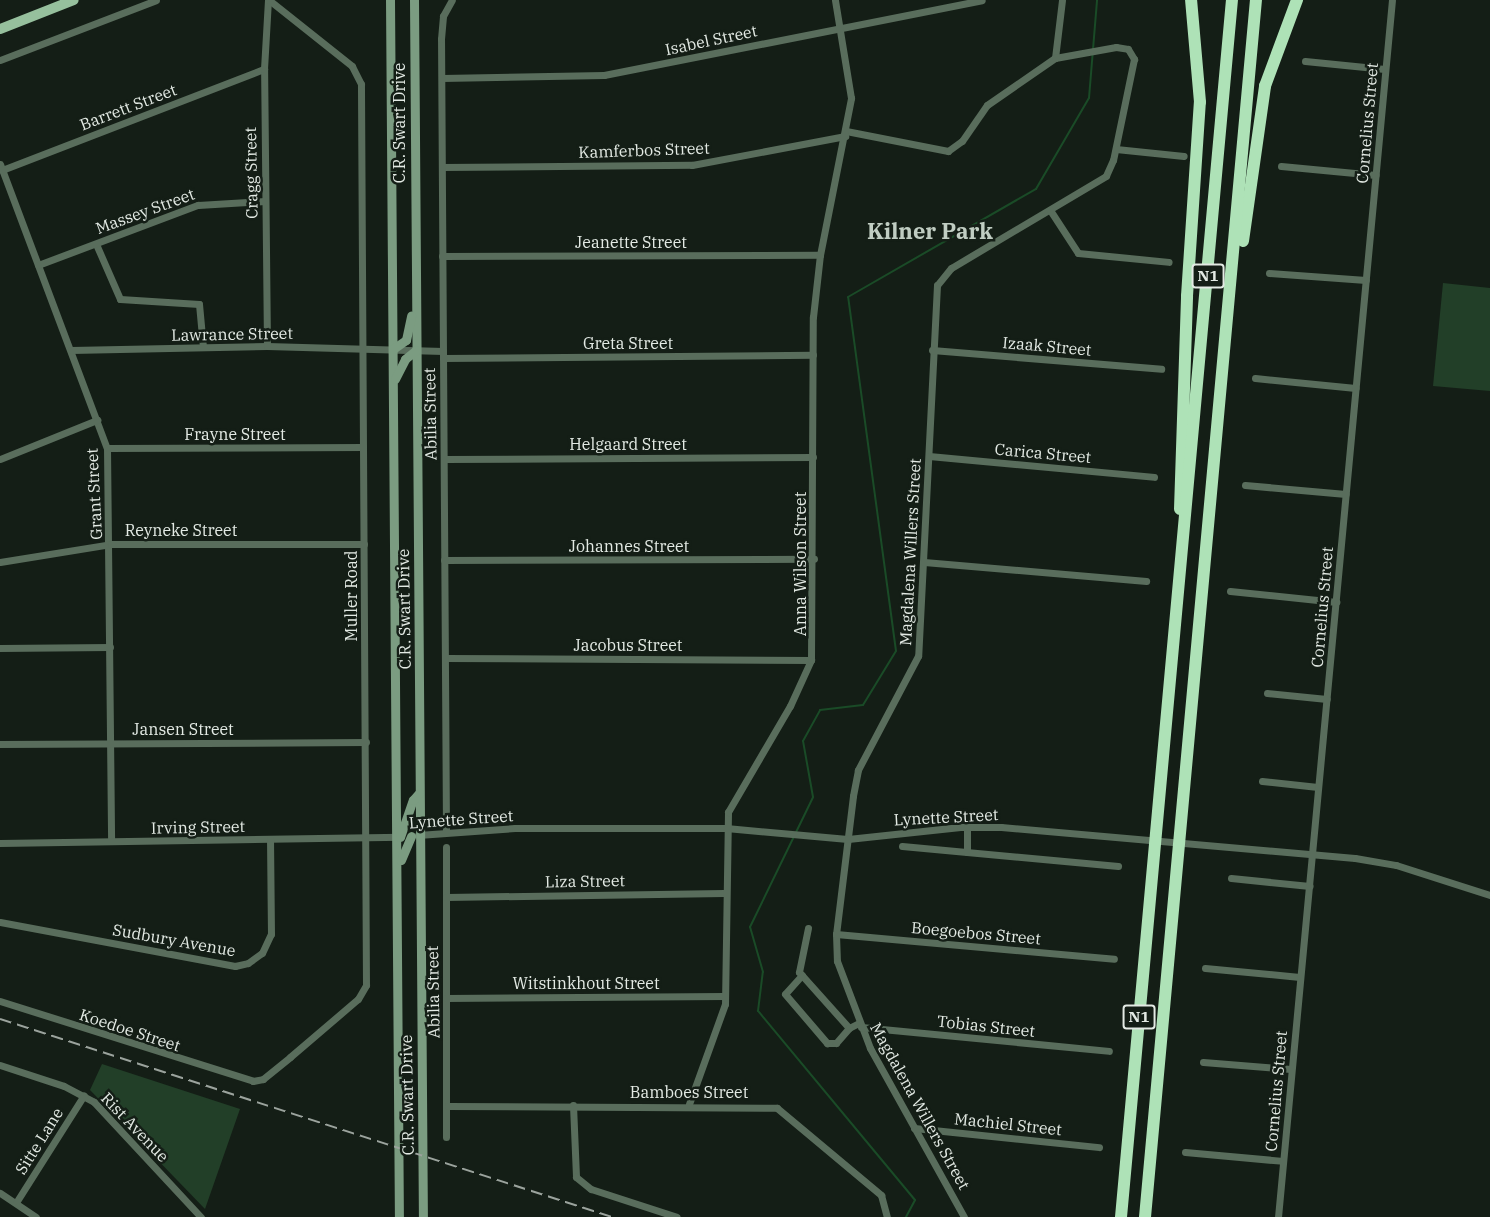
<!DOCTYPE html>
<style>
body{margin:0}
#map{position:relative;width:1490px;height:1217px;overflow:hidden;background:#141e16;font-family:"IBM Plex Serif",serif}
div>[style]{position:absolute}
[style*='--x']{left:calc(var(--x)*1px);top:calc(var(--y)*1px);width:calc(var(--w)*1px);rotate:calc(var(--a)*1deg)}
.green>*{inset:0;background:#223f28}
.stream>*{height:2px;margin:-1px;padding:0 1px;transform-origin:1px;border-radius:1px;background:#1a4b27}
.street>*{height:7px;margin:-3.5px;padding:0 3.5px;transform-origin:3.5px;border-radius:3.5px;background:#596d5c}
.secondary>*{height:9px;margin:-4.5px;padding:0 4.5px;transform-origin:4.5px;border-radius:4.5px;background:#7b9c81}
.primary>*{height:10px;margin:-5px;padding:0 5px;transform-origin:5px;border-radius:5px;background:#96c09d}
.highway>*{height:12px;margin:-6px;padding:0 6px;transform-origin:6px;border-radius:6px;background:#aee2b7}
.rail>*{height:2px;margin-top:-1px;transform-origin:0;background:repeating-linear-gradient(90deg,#9ba39d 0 12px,transparent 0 18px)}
span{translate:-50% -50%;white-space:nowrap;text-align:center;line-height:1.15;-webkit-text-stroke:5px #141e16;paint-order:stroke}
.shield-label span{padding:2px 4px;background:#141e16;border:2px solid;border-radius:4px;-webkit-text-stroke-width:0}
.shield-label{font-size:15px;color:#e3eae4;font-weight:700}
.street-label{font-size:16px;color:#e3eae4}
.district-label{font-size:22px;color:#c0cdc2;font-weight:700}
</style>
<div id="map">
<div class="green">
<div style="clip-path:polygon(1443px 283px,1490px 288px,1490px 391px,1433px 386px)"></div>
<div style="clip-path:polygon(102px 1064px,240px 1109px,205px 1209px,90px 1090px)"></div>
</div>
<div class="stream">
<div style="--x:906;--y:1217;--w:19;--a:-62"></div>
<div style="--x:915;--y:1200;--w:246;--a:-129.7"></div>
<div style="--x:758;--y:1011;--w:39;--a:-83"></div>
<div style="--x:763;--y:972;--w:47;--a:-106.1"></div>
<div style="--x:750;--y:927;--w:144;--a:-64.1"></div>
<div style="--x:813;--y:797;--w:57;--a:-100.1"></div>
<div style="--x:803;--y:741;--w:35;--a:-61"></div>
<div style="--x:820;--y:710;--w:43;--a:-6.6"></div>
<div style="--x:863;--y:705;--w:63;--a:-58.6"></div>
<div style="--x:896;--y:651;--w:357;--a:-97.7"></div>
<div style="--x:848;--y:297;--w:217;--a:-29.9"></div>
<div style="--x:1036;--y:189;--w:105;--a:-59.8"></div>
<div style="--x:1089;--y:98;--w:98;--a:-85.3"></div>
</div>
<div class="street">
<div style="--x:1055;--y:58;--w:58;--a:-83.1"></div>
<div style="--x:0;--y:60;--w:167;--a:-21"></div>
<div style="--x:1305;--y:61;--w:80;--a:5.7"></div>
<div style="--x:442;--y:78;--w:162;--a:-1.1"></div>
<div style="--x:604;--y:75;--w:385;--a:-11.2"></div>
<div style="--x:846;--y:131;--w:104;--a:11.1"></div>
<div style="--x:948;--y:151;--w:17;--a:-36"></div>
<div style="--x:962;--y:141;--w:44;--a:-55.2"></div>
<div style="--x:987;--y:105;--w:83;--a:-34.7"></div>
<div style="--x:1055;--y:58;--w:62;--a:-10.2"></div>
<div style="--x:1116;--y:47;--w:12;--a:9"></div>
<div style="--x:1128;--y:49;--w:12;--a:59"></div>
<div style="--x:1134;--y:59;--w:103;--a:101.7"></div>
<div style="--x:1113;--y:160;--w:17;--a:114"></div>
<div style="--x:1106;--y:176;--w:180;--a:149.3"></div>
<div style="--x:951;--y:268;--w:22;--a:129"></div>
<div style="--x:937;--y:285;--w:371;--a:92.9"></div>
<div style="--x:918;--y:656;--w:129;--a:117.8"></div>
<div style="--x:858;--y:770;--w:26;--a:101"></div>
<div style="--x:853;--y:796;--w:139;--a:97"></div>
<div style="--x:836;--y:934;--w:27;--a:88"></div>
<div style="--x:837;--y:961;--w:93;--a:69.2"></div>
<div style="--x:870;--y:1048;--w:193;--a:60.9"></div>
<div style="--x:1116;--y:149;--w:68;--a:5.9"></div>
<div style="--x:0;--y:164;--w:303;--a:69.4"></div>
<div style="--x:107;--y:448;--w:393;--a:89.4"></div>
<div style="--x:1281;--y:166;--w:95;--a:5.4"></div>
<div style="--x:442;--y:167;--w:250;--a:-0.5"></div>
<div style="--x:692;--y:165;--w:156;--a:-10.7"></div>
<div style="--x:2;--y:170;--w:281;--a:-21.1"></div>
<div style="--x:1050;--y:210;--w:51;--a:56.9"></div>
<div style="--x:1078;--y:253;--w:91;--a:5.6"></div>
<div style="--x:96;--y:244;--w:60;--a:66.4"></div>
<div style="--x:120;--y:299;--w:79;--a:3.6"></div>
<div style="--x:199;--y:304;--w:43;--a:84.7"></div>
<div style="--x:442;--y:256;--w:378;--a:-0.2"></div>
<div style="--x:38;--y:265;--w:171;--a:-20.6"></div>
<div style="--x:198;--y:205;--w:67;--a:-3.4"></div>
<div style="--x:1269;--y:273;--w:97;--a:4.1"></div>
<div style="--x:267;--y:346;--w:277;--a:-90.6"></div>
<div style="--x:264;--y:69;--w:69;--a:-86.7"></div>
<div style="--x:71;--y:350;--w:196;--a:-1.2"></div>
<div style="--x:267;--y:346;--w:176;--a:1.6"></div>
<div style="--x:932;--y:350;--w:230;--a:4.7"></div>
<div style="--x:443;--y:358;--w:370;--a:-0.5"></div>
<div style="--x:1255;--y:378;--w:101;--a:5.7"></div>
<div style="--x:107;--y:448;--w:256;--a:-0.2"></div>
<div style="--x:929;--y:456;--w:226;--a:5.3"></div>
<div style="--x:0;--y:459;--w:105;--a:-21.9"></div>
<div style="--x:444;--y:459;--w:369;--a:-0.3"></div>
<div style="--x:1245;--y:485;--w:101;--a:5.1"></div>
<div style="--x:444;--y:560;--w:370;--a:-0.2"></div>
<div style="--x:0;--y:562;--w:112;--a:-9.2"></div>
<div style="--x:111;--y:544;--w:253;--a:0"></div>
<div style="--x:924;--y:562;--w:223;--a:4.9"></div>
<div style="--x:1230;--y:591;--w:107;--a:5.9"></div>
<div style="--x:0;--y:648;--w:110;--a:-0.5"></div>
<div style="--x:445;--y:658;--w:366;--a:0.3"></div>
<div style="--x:1267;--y:693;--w:60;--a:5.7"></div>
<div style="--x:0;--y:744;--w:366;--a:-0.3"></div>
<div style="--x:1262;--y:781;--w:56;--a:6.1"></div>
<div style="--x:446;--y:831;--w:792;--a:-90.36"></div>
<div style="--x:441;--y:39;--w:23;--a:-85"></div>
<div style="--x:443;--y:16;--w:18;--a:-61"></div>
<div style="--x:418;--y:835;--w:97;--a:-4.1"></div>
<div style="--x:515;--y:828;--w:211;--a:0"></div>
<div style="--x:726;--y:828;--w:122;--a:5.2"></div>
<div style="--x:848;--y:839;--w:113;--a:-6.1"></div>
<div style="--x:960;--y:827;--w:41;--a:0"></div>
<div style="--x:1001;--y:827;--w:355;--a:5"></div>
<div style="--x:1355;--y:858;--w:42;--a:9.7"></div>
<div style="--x:1396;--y:865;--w:99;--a:17.7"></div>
<div style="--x:0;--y:843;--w:401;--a:-0.9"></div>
<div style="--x:902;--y:846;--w:217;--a:5.3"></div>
<div style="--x:446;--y:847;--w:290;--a:90"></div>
<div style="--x:967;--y:852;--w:26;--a:-90"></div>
<div style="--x:1231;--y:878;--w:79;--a:5.8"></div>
<div style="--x:446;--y:897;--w:278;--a:-0.8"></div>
<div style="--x:0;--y:922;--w:239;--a:10.6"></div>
<div style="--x:235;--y:966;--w:13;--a:-13"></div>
<div style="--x:248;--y:963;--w:17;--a:-36"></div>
<div style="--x:262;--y:953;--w:21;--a:-65"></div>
<div style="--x:271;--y:934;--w:95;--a:-90.6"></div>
<div style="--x:808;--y:928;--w:45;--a:101.6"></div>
<div style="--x:799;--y:972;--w:75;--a:48.2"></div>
<div style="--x:849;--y:1028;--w:11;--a:-27"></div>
<div style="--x:836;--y:934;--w:279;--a:5.1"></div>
<div style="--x:1205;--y:968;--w:95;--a:5.4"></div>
<div style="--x:802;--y:975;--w:25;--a:132"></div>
<div style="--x:785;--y:994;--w:65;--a:49.4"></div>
<div style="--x:827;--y:1043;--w:9;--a:0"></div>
<div style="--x:836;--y:1043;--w:20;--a:-49"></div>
<div style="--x:446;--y:998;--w:279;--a:-0.4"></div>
<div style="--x:0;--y:1001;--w:265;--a:17.5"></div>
<div style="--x:253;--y:1081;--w:10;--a:-11"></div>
<div style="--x:263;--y:1079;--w:35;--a:-39"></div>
<div style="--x:290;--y:1057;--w:89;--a:-40.5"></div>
<div style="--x:358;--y:999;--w:16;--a:-60"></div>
<div style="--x:366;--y:985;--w:901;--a:-90.32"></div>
<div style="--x:361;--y:84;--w:20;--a:-117"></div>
<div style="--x:352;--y:66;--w:106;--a:-141.5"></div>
<div style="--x:861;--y:1027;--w:249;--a:5.5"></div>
<div style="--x:1203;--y:1062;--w:88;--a:4.5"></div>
<div style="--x:0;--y:1065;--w:67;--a:18.2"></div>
<div style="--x:64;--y:1086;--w:34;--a:28"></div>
<div style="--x:94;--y:1102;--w:157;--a:47.1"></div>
<div style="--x:689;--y:1104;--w:106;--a:-70.2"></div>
<div style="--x:725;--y:1004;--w:192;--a:-89.1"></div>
<div style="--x:728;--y:812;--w:123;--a:-59.7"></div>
<div style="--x:790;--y:706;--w:51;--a:-65.5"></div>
<div style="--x:811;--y:660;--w:343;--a:-89.7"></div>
<div style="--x:813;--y:317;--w:62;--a:-83.6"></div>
<div style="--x:820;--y:255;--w:160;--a:-78.8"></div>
<div style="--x:851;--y:98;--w:99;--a:-99.3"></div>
<div style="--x:573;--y:1105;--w:72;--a:87.6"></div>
<div style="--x:576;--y:1177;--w:19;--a:39"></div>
<div style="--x:591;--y:1189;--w:90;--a:18"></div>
<div style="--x:448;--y:1106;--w:329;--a:0.3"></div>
<div style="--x:777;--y:1108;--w:136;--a:39.9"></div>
<div style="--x:881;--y:1195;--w:23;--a:75"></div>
<div style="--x:914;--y:1128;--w:186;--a:5.9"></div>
<div style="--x:1185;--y:1152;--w:98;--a:5.2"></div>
<div style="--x:0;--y:1193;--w:43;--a:33.7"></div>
<div style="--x:17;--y:1201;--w:125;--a:-57.7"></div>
<div style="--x:1278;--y:1217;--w:1222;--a:-84.65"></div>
</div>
<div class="secondary">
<div style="--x:390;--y:0;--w:1217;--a:89.58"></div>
<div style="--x:414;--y:0;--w:1217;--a:89.58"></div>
<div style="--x:393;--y:349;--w:16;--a:-35"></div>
<div style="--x:406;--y:340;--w:25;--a:-78"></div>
<div style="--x:395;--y:379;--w:22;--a:-63"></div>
<div style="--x:405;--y:359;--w:14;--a:-39"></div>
<div style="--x:400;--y:837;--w:39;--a:-71"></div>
<div style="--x:413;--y:800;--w:9;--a:-49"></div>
<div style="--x:401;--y:860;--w:26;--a:-67"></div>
</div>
<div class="primary">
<div style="--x:0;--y:29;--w:79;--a:-21.4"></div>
</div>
<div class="highway">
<div style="--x:1243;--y:241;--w:157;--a:-81.9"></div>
<div style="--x:1265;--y:86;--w:92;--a:-69.6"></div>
<div style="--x:1180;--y:509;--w:213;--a:-88.1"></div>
<div style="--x:1187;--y:296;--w:194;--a:-86.2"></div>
<div style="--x:1200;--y:102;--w:102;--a:-95"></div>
<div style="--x:1121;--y:1217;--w:1222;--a:-84.79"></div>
<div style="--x:1145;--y:1217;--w:1222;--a:-84.79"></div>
</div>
<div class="rail">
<div style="--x:0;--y:1019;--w:643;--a:17.93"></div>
</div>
<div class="shield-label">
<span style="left:1208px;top:276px">N1</span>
<span style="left:1139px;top:1017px">N1</span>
</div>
<div class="street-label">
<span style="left:711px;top:40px;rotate:-12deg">Isabel Street</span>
<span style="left:128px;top:107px;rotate:-21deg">Barrett Street</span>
<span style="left:399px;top:123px;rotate:-90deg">C.R. Swart Drive</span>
<span style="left:1367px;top:123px;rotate:-85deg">Cornelius Street</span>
<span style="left:644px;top:150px;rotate:-2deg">Kamferbos Street</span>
<span style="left:251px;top:173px;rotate:-91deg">Cragg Street</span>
<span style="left:145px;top:211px;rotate:-20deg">Massey Street</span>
<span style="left:631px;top:242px">Jeanette Street</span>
<span style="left:232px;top:334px;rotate:-1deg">Lawrance Street</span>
<span style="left:628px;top:343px">Greta Street</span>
<span style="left:1047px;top:346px;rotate:5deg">Izaak Street</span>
<span style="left:430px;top:414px;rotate:-91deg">Abilia Street</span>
<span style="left:235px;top:434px">Frayne Street</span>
<span style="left:628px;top:444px">Helgaard Street</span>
<span style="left:1043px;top:453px;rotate:5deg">Carica Street</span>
<span style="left:94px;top:494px;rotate:-93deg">Grant Street</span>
<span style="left:181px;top:530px">Reyneke Street</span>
<span style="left:629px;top:546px">Johannes Street</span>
<span style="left:910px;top:552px;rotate:-87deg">Magdalena Willers Street</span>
<span style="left:800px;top:564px;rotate:-90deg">Anna Wilson Street</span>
<span style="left:351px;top:596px;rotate:-90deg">Muller Road</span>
<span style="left:1322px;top:607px;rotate:-85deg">Cornelius Street</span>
<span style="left:404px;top:609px;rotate:-91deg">C.R. Swart Drive</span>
<span style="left:628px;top:645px">Jacobus Street</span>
<span style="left:183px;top:729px">Jansen Street</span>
<span style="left:946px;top:817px;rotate:-3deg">Lynette Street</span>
<span style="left:461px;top:819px;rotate:-4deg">Lynette Street</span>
<span style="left:198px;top:827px;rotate:-1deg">Irving Street</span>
<span style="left:585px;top:881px;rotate:-1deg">Liza Street</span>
<span style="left:976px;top:933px;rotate:5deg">Boegoebos Street</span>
<span style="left:174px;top:940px;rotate:10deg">Sudbury Avenue</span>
<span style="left:586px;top:983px">Witstinkhout Street</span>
<span style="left:433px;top:992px;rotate:-91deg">Abilia Street</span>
<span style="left:986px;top:1026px;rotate:6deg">Tobias Street</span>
<span style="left:130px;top:1030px;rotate:18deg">Koedoe Street</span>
<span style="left:1276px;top:1091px;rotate:-85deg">Cornelius Street</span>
<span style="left:689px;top:1092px">Bamboes Street</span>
<span style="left:407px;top:1095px;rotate:-91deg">C.R. Swart Drive</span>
<span style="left:920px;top:1106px;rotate:61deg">Magdalena Willers Street</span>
<span style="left:1008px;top:1124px;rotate:6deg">Machiel Street</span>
<span style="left:135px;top:1127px;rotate:46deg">Rist Avenue</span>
<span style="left:39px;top:1141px;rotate:-58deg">Sitte Lane</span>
</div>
<div class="district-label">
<span style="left:930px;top:231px">Kilner Park</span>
</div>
</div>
